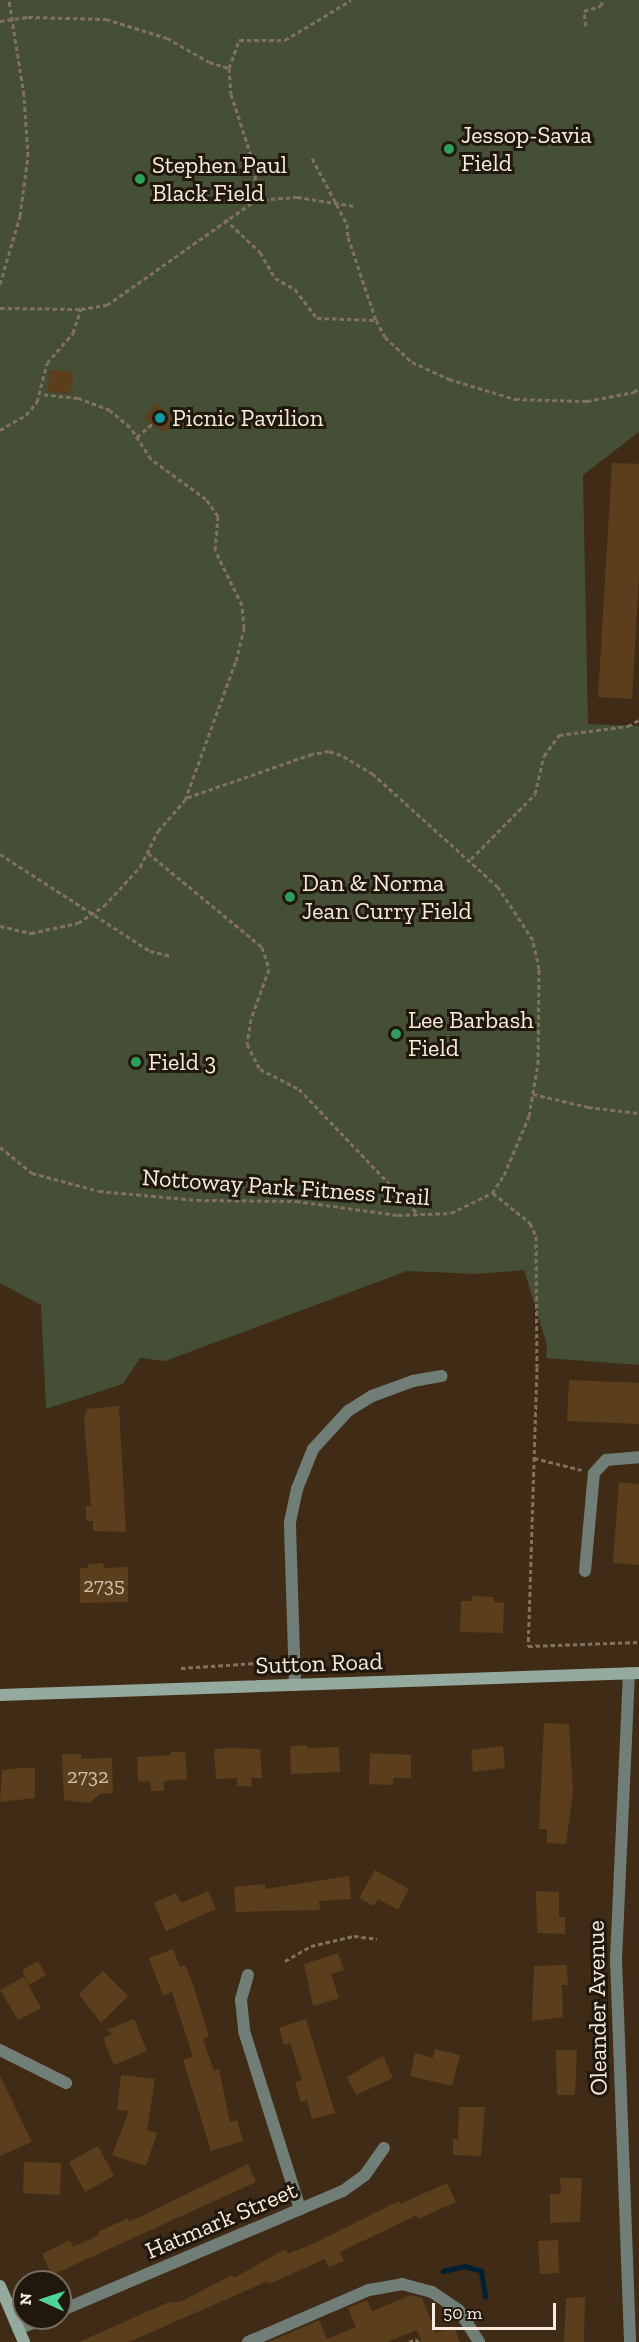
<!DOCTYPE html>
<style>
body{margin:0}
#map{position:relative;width:639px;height:2342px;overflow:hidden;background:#402c16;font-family:"Zilla Slab",serif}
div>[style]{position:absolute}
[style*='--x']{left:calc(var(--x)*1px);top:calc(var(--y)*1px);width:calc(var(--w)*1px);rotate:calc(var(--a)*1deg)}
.green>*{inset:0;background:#444f36}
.stream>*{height:5px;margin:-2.5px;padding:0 2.5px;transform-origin:2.5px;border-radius:2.5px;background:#002132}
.building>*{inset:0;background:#5b3e1b}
.path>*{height:3px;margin-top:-1.5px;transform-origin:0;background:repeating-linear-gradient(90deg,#82715e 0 4.5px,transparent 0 7.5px)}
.street>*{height:12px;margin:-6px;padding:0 6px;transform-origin:6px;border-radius:6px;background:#707e77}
.secondary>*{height:12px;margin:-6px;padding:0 6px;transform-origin:6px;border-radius:6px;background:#94aa9e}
.dots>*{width:16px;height:16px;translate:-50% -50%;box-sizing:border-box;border:3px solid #20170d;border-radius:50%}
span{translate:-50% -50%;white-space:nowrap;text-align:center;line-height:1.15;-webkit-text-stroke:6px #20170d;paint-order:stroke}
.number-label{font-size:21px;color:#d1c0ad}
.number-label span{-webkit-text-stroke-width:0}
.poi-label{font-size:24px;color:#f8ebde}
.left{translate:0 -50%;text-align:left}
.street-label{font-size:24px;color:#f8ebde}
.north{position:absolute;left:12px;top:2270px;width:60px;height:60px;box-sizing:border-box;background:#20170d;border:2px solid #766c61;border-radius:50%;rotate:273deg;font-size:16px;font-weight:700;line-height:24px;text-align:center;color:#f8ebde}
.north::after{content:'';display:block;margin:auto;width:21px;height:27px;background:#4ed399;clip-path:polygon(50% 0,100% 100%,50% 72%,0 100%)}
.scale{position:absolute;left:432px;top:2303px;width:124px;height:27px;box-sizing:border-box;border:3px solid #f8ebde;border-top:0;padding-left:8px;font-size:18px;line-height:21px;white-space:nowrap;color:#f8ebde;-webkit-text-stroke:4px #20170d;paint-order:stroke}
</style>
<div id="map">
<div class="green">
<div style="clip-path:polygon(0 0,639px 0,639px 432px,583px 475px,588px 724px,639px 726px,639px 1365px,546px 1358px,547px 1345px,524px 1270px,478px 1274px,407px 1271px,165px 1361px,140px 1358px,123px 1384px,46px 1409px,41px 1305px,0 1283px)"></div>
</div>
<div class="stream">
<div style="--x:443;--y:2271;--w:22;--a:-13"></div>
<div style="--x:464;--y:2266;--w:18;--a:16"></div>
<div style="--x:481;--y:2271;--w:26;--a:81"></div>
</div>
<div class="building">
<div style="clip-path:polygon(49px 370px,73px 372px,71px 394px,48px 392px)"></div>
<div style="clip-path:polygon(155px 403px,176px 419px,164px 433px,144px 418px)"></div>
<div style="clip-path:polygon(612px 463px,639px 464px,639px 575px,632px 699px,598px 697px)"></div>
<div style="clip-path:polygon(569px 1380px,639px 1383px,639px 1424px,567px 1421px)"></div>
<div style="clip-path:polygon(119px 1406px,126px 1532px,93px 1531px,93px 1521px,86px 1521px,86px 1506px,91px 1506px,84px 1418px,87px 1409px)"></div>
<div style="clip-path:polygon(619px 1482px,639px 1484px,639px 1565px,613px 1563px)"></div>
<div style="clip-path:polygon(103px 1563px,104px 1568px,128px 1567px,128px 1602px,80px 1603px,80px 1568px,88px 1568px,88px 1564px)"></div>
<div style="clip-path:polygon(472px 1596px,494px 1597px,494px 1602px,504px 1603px,503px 1633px,460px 1632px,461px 1601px,472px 1601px)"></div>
<div style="clip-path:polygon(544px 1723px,569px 1724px,573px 1793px,566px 1844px,547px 1843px,547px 1829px,539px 1829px)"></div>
<div style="clip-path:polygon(307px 1745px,307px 1748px,339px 1747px,340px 1772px,291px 1774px,290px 1746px)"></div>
<div style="clip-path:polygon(503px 1746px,505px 1768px,473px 1772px,471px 1750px)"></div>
<div style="clip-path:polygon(229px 1748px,260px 1749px,262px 1778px,251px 1778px,252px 1786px,237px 1786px,237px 1778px,216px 1779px,214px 1749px)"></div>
<div style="clip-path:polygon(171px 1752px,185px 1752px,187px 1779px,164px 1781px,164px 1791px,151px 1791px,150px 1781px,138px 1782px,137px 1757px,171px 1755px)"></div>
<div style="clip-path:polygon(370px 1753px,411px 1755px,411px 1778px,393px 1778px,393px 1785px,369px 1784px)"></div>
<div style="clip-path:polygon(62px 1754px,81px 1754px,81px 1759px,112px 1758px,113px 1793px,100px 1794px,89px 1803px,64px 1800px)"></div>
<div style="clip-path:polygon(19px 1768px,35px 1768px,35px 1798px,0 1802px,2px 1770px)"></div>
<div style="clip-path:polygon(375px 1870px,409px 1889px,398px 1910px,378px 1899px,374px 1906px,359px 1898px)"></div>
<div style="clip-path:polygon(349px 1876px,351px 1899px,319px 1901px,320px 1910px,236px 1912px,234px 1887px,265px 1884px,265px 1889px)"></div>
<div style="clip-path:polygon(208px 1891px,216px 1909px,166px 1931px,154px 1903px,176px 1893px,181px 1903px)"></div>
<div style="clip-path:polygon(536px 1891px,559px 1892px,559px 1917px,565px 1917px,565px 1934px,537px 1933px)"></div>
<div style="clip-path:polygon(173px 1949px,180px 1967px,185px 1965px,193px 1984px,209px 2037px,203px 2039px,214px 2071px,219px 2069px,230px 2122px,237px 2120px,243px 2141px,211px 2151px,183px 2060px,193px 2057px,172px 1992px,163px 1995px,149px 1958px)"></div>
<div style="clip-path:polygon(338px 1953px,344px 1970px,331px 1974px,339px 1998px,313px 2006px,304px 1964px)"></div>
<div style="clip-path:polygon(38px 1961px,46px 1975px,29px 1985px,22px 1970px)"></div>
<div style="clip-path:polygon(567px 1965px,568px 1985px,562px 1985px,563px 2017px,532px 2021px,534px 1966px)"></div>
<div style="clip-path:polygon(103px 1971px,128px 1996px,101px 2023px,79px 1994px)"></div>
<div style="clip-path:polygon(24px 1977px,41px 2008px,18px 2020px,0 1990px)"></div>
<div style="clip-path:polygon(134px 2019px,147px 2051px,114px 2065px,103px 2038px,112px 2034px,107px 2030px)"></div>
<div style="clip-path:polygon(306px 2019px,335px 2113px,312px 2119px,307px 2100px,301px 2102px,295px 2082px,302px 2080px,290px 2043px,284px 2045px,279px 2028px)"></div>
<div style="clip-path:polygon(435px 2049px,460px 2055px,452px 2086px,410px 2076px,415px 2053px,433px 2058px)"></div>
<div style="clip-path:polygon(556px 2050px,577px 2050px,575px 2095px,557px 2095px)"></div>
<div style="clip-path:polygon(383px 2056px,393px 2078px,356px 2095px,347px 2077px)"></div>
<div style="clip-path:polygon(121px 2075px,155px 2079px,147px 2130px,157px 2133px,146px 2166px,112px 2155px,129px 2111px,117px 2110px)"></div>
<div style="clip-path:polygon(0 2076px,32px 2142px,0 2156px)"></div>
<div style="clip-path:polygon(459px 2107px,485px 2107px,481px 2156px,453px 2155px,453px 2139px,458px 2139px)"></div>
<div style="clip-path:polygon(98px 2146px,114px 2176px,85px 2192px,69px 2162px)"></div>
<div style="clip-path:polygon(24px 2162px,61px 2163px,60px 2195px,23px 2193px)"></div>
<div style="clip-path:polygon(248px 2164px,256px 2182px,52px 2275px,42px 2254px,70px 2240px,73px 2247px,99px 2235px,98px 2232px,128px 2218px,129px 2222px)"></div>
<div style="clip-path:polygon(560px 2178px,582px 2178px,580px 2222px,550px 2223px,550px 2194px,561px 2194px)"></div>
<div style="clip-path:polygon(447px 2183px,456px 2202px,418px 2219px,417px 2215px,340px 2252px,344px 2261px,328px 2267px,325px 2259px,269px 2284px,268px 2281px,129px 2342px,79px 2342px,169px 2302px,180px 2302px,232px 2275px,234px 2278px,286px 2249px,288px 2254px,315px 2243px,399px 2201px,400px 2204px)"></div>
<div style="clip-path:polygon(558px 2240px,559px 2273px,540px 2274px,538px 2241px)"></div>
<div style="clip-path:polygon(411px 2295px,422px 2298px,436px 2333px,454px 2326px,460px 2342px,416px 2342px,421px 2340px,417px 2330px,387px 2342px,269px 2342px,319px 2320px,327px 2339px,356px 2327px,348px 2308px,367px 2300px,372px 2311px)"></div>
<div style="clip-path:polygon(585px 2297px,584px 2342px,564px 2342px,566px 2298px)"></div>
</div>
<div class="path">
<div style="--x:0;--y:21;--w:28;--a:-8"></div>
<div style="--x:28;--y:17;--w:78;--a:1.5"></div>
<div style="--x:106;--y:19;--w:64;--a:17.3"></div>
<div style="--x:167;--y:38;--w:48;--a:29.7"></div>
<div style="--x:209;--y:62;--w:21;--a:17"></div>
<div style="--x:229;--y:68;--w:26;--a:86"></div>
<div style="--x:231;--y:94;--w:78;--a:72"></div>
<div style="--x:255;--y:168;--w:32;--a:88"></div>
<div style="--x:586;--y:26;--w:15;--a:-98"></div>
<div style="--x:584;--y:11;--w:17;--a:-17"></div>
<div style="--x:600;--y:6;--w:7;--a:-56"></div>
<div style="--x:229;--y:68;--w:30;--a:-70"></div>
<div style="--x:239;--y:40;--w:46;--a:0"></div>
<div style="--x:285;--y:40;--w:77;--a:-31.2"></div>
<div style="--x:312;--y:158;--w:75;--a:62.1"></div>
<div style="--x:347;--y:224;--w:13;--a:86"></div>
<div style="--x:348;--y:237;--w:88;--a:71.4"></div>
<div style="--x:376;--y:320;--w:19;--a:62"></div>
<div style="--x:385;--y:337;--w:37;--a:43"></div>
<div style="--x:412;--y:362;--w:41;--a:24.7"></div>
<div style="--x:449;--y:379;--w:69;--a:16.9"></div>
<div style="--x:515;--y:399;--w:72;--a:1.6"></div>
<div style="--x:587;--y:401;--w:48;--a:-10.8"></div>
<div style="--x:634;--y:392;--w:6;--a:-39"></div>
<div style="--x:225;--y:219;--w:48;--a:43.3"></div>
<div style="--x:260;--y:252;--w:30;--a:60"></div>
<div style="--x:275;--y:278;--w:23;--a:29"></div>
<div style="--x:295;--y:289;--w:36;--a:53"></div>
<div style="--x:317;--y:318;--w:59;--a:1.9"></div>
<div style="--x:0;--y:284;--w:71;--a:-73.6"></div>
<div style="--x:20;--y:216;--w:61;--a:-82.4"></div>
<div style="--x:28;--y:156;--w:61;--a:-93.8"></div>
<div style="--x:24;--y:95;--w:96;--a:-99"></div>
<div style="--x:0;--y:308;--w:81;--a:0.7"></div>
<div style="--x:81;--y:309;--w:26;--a:-9"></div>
<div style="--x:107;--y:305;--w:182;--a:-35.2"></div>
<div style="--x:256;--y:200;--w:41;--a:-4.2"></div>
<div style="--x:297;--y:197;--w:58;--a:9"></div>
<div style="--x:0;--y:430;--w:30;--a:-30"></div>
<div style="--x:26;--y:415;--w:17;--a:-50"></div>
<div style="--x:37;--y:402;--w:40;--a:-75.6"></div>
<div style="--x:47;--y:363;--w:40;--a:-49"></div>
<div style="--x:73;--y:333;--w:25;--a:-72"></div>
<div style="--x:137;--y:437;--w:20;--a:-41"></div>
<div style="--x:148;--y:853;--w:148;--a:39.5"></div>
<div style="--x:262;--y:947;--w:23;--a:72"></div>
<div style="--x:269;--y:969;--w:53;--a:109.8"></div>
<div style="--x:251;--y:1019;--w:25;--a:99"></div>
<div style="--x:247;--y:1044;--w:28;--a:63"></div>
<div style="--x:260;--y:1069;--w:44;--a:27.1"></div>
<div style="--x:299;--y:1089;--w:173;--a:46.4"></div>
<div style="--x:0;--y:854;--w:179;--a:32.9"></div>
<div style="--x:150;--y:951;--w:22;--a:13"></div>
<div style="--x:471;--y:859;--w:91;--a:-45.4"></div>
<div style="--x:535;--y:794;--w:39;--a:-77"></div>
<div style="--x:544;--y:756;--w:26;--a:-54"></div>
<div style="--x:559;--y:735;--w:70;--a:-7.4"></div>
<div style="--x:628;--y:726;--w:13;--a:-29"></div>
<div style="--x:0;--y:926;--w:32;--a:13"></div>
<div style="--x:31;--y:933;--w:48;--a:-12"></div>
<div style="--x:78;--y:923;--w:31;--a:-33"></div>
<div style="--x:104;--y:906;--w:53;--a:-47.3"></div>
<div style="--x:140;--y:867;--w:40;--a:-63.4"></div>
<div style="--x:158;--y:831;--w:41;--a:-48.9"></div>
<div style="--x:185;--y:800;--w:148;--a:-69.9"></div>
<div style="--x:236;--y:661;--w:34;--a:-76"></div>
<div style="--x:244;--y:628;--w:23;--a:-95"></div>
<div style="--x:242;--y:605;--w:61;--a:-116.1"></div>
<div style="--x:215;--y:550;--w:34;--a:-85"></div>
<div style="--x:218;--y:516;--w:21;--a:-125"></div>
<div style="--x:206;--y:499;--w:68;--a:-144"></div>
<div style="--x:151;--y:459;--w:38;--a:-123"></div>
<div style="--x:130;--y:427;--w:26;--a:-140"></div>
<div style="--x:110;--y:410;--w:34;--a:-159"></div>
<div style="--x:78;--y:398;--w:37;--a:-174"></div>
<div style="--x:533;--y:1094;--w:57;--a:13.3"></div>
<div style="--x:588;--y:1107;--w:51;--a:6.7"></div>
<div style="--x:0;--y:1147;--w:41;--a:39.1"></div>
<div style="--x:32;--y:1173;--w:69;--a:15"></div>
<div style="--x:99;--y:1191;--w:98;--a:5.2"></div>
<div style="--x:197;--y:1200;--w:99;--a:0.6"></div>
<div style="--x:296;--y:1201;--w:103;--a:7.8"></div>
<div style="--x:398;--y:1215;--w:53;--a:-2.2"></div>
<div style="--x:451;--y:1213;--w:46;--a:-26"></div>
<div style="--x:492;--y:1193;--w:22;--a:-56"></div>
<div style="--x:504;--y:1175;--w:64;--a:-67"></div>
<div style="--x:529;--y:1116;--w:53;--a:-80.2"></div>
<div style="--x:538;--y:1064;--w:95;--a:-89.4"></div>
<div style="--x:539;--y:969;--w:30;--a:-102"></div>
<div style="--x:533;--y:940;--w:64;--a:-123.4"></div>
<div style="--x:498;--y:887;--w:169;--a:-137.9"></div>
<div style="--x:373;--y:774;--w:37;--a:-149"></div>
<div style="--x:341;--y:755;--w:13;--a:-162"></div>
<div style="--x:329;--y:751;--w:17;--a:170"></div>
<div style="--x:312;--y:754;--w:133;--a:160.8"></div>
<div style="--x:493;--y:1193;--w:48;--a:39"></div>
<div style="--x:530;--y:1223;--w:14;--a:65"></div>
<div style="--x:536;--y:1236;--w:131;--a:89.6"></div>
<div style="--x:537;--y:1367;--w:279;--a:91.8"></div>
<div style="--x:528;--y:1646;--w:111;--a:-2.1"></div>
<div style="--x:534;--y:1458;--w:49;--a:14"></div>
<div style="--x:181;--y:1668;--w:91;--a:-3.8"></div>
<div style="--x:285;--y:1961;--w:30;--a:-30"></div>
<div style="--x:311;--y:1946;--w:44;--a:-13.1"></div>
<div style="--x:354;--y:1936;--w:23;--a:7"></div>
<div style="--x:409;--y:2342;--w:8;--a:-23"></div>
<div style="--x:416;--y:2339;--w:4;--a:56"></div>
</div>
<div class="street">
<div style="--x:585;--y:1571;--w:98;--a:-84.8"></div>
<div style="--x:594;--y:1473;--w:18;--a:-47"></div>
<div style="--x:606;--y:1460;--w:33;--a:-5"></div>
<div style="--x:629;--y:1673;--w:286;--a:92.6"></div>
<div style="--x:616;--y:1959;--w:383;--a:87.9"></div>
<div style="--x:295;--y:1685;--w:163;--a:-91.8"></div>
<div style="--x:290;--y:1522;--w:34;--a:-78"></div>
<div style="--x:297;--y:1489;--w:43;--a:-68.2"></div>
<div style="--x:313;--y:1449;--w:52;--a:-47.4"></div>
<div style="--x:348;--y:1411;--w:28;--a:-32"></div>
<div style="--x:372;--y:1396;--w:44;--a:-20.1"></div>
<div style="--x:413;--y:1381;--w:29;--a:-10"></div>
<div style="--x:248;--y:1975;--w:26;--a:106"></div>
<div style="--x:241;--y:2000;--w:31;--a:84"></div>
<div style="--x:244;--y:2031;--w:187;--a:72.5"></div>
<div style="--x:0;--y:2050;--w:74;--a:26.6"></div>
<div style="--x:60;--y:2311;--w:307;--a:-23"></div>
<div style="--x:343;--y:2191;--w:27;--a:-36"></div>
<div style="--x:365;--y:2175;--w:33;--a:-55"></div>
<div style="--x:18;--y:2329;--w:29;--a:-22"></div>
<div style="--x:248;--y:2342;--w:132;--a:-23.3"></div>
<div style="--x:369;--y:2290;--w:34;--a:-10"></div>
<div style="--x:402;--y:2284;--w:31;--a:15"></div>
<div style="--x:432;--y:2292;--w:32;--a:34"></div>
<div style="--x:459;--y:2310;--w:38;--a:58"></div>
</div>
<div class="secondary">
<div style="--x:0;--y:1695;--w:639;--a:-1.97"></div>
<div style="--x:0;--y:2286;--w:61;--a:66.8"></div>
</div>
<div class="dots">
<div style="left:449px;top:149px;background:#2e9e5b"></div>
<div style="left:140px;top:179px;background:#2e9e5b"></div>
<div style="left:160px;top:418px;background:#0f9aa8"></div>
<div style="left:290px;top:897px;background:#2e9e5b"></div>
<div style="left:396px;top:1034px;background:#2e9e5b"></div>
<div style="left:136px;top:1062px;background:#2e9e5b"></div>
</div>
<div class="number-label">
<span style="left:104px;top:1585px">2735</span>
<span style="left:88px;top:1776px">2732</span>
</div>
<div class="poi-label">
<span class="left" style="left:461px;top:149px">Jessop-Savia<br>Field</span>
<span class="left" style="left:152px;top:179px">Stephen Paul<br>Black Field</span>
<span class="left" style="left:172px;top:418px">Picnic Pavilion</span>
<span class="left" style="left:302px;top:897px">Dan &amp; Norma<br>Jean Curry Field</span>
<span class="left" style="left:408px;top:1034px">Lee Barbash<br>Field</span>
<span class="left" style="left:148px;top:1062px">Field 3</span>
</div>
<div class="street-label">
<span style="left:286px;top:1187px;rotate:4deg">Nottoway Park Fitness Trail</span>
<span style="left:319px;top:1663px;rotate:-2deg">Sutton Road</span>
<span style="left:597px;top:2008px;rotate:-91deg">Oleander Avenue</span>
<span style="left:221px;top:2220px;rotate:-23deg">Hatmark Street</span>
</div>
<div class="north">N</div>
<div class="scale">50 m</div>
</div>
